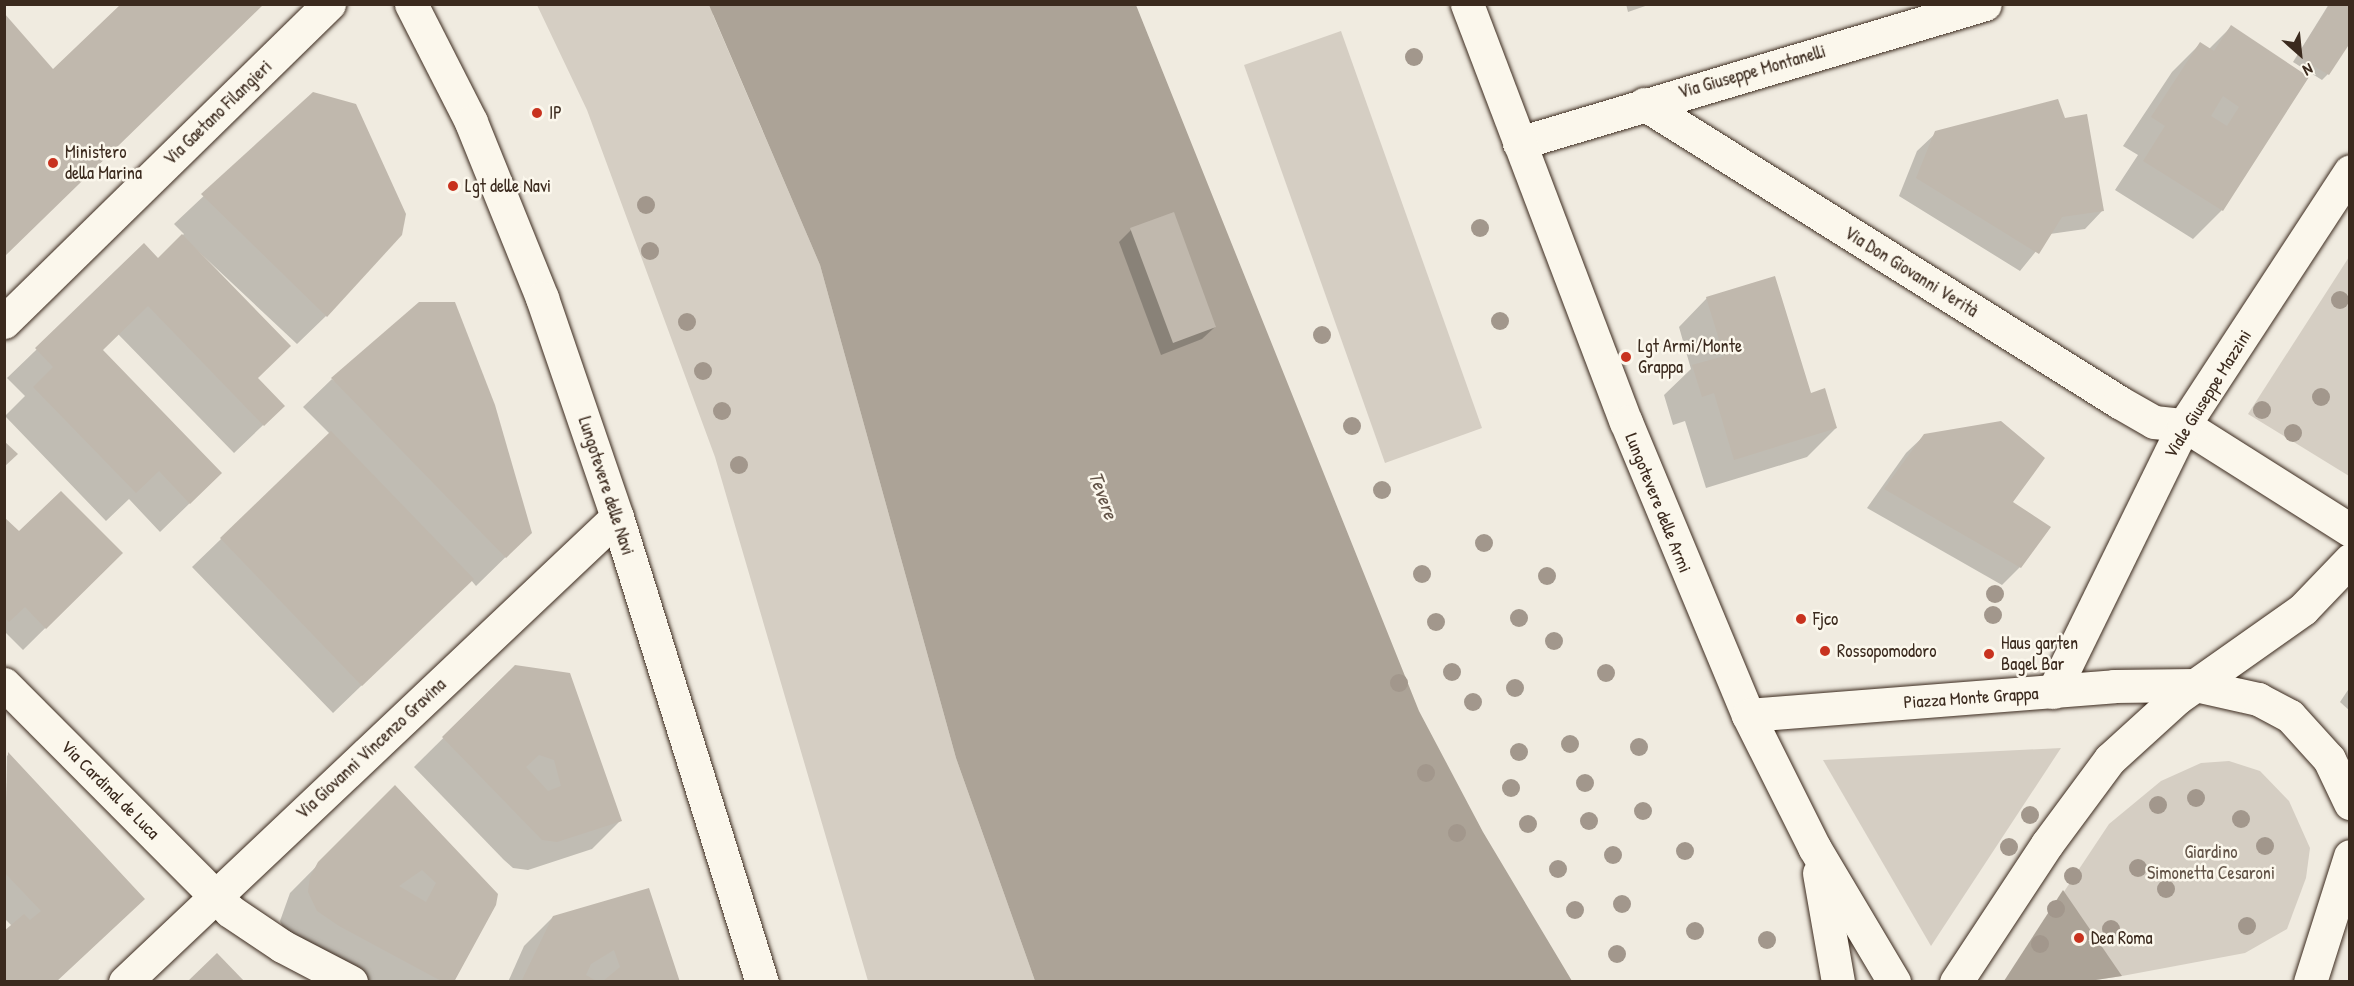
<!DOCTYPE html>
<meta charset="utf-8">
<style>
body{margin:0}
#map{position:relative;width:2354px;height:986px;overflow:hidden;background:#f0ebe0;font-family:"Patrick Hand",sans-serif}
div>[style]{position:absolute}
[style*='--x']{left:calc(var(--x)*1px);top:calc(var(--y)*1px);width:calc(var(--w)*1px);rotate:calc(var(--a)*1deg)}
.green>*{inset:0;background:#d5cec3}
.water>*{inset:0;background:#aca397}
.shadow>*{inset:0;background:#0003}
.building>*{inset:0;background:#c0b8ad}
.roads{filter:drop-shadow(0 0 2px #3b2a1e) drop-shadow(0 0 2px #3b2a1e)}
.minor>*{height:33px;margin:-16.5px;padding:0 16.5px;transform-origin:16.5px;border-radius:16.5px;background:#fbf7ec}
.major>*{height:33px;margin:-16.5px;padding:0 16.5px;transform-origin:16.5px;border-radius:16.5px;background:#fbf7ec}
.trees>*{width:18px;height:18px;margin:-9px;border-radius:50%;background:#a2978c}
.dots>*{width:16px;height:16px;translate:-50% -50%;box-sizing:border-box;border:3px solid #fbf7ec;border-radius:50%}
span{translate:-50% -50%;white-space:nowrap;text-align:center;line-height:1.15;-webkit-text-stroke:5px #fbf7ec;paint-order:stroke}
.street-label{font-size:18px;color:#3b2a1e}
.poi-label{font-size:18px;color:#3b2a1e}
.left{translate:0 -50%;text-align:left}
.park-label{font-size:18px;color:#625347}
.water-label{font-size:20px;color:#635448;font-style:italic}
.frame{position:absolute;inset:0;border:6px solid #3b2a1e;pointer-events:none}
.north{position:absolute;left:2270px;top:24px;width:60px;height:60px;-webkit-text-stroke:4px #fbf7ec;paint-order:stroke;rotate:153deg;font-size:16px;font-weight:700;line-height:24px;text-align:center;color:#3b2a1e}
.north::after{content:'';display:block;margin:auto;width:21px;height:27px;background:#3b2a1e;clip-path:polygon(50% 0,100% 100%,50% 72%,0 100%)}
</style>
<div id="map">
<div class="green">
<div style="clip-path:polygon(537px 5px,726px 5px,713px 15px,820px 265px,956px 758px,1035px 981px,868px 981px,715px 457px,587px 110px)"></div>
<div style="clip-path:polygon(1341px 31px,1482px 428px,1385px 463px,1244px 65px)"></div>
<div style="clip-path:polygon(2349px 257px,2349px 476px,2248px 414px)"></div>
<div style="clip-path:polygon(2061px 748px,1931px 946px,1823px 760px)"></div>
<div style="clip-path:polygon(2229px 761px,2260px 771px,2289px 801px,2310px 848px,2306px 878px,2287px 929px,2245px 953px,2122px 976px,2089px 981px,2004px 982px,2109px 824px,2161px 781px,2201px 763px)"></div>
</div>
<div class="water">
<div style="clip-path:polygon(709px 5px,1136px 5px,1419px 711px,1483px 832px,1572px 981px,1035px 981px,956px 758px,820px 265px)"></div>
<div style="clip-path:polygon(2063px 890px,2122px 976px,2089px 981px,2004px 981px)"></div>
</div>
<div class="shadow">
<div style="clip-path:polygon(1626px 4px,1651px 4px,1628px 12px)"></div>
<div style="clip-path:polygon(2329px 4px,2350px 7px,2328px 74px,2322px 80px,2293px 62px)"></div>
<div style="clip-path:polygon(2231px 27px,2307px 77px,2222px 210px,2193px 239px,2115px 190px,2138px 155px,2123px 146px,2172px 72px,2200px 44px,2209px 49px)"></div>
<div style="clip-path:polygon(313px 93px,326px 316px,297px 344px,183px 237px,257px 379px,283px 406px,234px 453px,118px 334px,101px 350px,191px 502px,160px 532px,129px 499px,106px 521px,5px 416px,25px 396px,7px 378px,144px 246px,157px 260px,184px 234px,174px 224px)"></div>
<div style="clip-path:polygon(1936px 133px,2102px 211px,2085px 229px,2050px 234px,2020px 271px,1899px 196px,1917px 151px)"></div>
<div style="clip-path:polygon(1131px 230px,1215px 327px,1202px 339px,1161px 355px,1119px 242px)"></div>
<div style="clip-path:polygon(1707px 298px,1810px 394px,1836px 428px,1807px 457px,1706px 488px,1685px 421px,1673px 425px,1664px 395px,1691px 369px,1679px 327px)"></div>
<div style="clip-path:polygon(332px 379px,530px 533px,476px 586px,471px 580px,333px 713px,192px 567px,330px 434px,303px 407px)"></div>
<div style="clip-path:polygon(1925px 435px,2011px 502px,2020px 567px,2002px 585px,1867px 508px,1906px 453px)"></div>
<div style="clip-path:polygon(4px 519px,19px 534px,121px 553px,23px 650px,4px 631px)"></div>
<div style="clip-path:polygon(516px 666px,621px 820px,592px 849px,528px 870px,513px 868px,504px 860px,414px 767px)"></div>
<div style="clip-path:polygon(2350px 687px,2350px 711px,2340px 702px)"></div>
<div style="clip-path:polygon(7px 755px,143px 899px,12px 926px,4px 918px)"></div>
<div style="clip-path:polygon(395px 787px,495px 904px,453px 982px,361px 982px,289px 940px,280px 921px,290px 893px)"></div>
<div style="clip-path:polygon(553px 917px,679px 982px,508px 982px,524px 946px)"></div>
</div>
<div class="building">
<div style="clip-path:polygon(121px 4px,264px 4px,4px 257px,4px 13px,53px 69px)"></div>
<div style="clip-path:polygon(2330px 4px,2350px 5px,2350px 43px,2329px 75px,2297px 56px)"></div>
<div style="clip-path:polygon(evenodd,2231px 25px,2309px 77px,2223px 211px,2143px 161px,2165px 126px,2151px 117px,2200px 42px,2214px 51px,2231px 25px,2223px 96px,2239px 107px,2227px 126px,2211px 116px,2223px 96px)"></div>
<div style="clip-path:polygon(313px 92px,356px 104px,406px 214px,402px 235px,327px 317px,201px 194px)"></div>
<div style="clip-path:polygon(2058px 99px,2065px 118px,2087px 114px,2104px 211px,2062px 217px,2039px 254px,1916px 178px,1935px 131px)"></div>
<div style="clip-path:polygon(1174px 212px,1216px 327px,1173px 343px,1130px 228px)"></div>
<div style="clip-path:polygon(182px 234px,291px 346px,258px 378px,285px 406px,264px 426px,148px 306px,103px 350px,222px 473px,190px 504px,159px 471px,136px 493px,33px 387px,53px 367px,35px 348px,144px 243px,158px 258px)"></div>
<div style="clip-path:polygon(1775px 276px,1811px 393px,1825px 388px,1837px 428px,1734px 460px,1714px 393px,1702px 397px,1692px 365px,1724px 356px,1706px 297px)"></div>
<div style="clip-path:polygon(419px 302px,455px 302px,495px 405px,532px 533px,506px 558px,331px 378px)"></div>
<div style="clip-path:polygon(2001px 421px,2045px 458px,2013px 502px,2051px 527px,2021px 568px,1884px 489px,1924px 434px)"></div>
<div style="clip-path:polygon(331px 431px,474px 579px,362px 686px,220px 538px)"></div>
<div style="clip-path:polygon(4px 441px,18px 454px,4px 467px)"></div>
<div style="clip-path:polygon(61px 491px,123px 553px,46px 629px,25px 607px,9px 622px,4px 617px,4px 517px,19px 531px)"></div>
<div style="clip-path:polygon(evenodd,515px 665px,570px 673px,622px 821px,557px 842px,542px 840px,442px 737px,515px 665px,539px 755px,554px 760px,561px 786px,548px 791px,526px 767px,539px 755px)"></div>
<div style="clip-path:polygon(8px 752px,145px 899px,56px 982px,4px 982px,4px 931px,24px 914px,30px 920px,41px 911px,4px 872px)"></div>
<div style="clip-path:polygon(evenodd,395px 785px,498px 894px,496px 905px,454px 982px,443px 982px,339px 926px,317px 911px,308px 892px,310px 877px,318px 862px,395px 785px,422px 870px,436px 883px,426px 902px,399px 886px,422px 870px)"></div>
<div style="clip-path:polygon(649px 888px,680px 982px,602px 982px,620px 967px,614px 950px,591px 964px,586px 975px,598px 982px,521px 982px,553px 916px)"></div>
<div style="clip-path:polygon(217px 953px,245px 982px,187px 982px)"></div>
</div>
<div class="roads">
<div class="minor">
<div style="--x:1644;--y:104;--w:561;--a:32.1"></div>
<div style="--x:2119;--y:402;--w:40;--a:29.7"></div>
<div style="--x:2154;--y:422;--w:30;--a:6"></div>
<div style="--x:2184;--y:425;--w:196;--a:32.3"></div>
<div style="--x:1519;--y:143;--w:486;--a:-16.6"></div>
<div style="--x:4;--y:322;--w:455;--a:-44.4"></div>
<div style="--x:4;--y:684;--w:320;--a:45.1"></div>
<div style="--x:230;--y:911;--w:63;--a:33.9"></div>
<div style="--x:282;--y:946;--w:78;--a:27.6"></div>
<div style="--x:2053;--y:692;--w:297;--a:-63.9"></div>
<div style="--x:2184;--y:425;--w:303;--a:-56.8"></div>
<div style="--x:1748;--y:715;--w:367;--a:-4.5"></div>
<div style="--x:2114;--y:686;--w:81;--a:-0.7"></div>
<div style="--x:2195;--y:685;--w:65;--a:12.5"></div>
<div style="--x:2258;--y:699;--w:36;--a:28"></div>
<div style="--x:2290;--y:716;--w:58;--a:47.8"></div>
<div style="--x:2329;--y:759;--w:49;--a:64.5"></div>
<div style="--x:125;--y:982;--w:677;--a:-43.38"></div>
<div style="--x:2310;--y:982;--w:132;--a:-72.4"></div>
</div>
<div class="major">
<div style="--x:411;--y:4;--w:132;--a:63"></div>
<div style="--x:471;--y:122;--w:190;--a:68"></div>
<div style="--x:542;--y:298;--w:231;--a:71.1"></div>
<div style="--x:617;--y:517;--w:487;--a:72.7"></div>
<div style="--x:1467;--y:4;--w:447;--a:69.2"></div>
<div style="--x:1626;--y:422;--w:317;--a:67.4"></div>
<div style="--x:1748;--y:715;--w:148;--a:63.4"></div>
<div style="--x:1814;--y:847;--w:157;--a:59.3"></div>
<div style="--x:1819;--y:873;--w:111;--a:80.1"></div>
<div style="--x:1956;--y:982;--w:165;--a:-56.6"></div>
<div style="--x:2047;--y:844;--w:106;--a:-53.5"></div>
<div style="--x:2110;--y:759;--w:91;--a:-42.3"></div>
<div style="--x:2177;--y:698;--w:154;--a:-35.2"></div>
<div style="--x:2303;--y:609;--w:68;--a:-46.2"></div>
</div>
</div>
<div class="trees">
<div style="left:1414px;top:57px"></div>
<div style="left:646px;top:205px"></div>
<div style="left:1480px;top:228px"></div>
<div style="left:650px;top:251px"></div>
<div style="left:2340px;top:300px"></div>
<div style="left:1500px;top:321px"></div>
<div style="left:687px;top:322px"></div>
<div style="left:1322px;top:335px"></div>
<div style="left:703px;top:371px"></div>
<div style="left:2321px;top:397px"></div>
<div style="left:2262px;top:410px"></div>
<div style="left:722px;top:411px"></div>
<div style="left:1352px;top:426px"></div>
<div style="left:2293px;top:433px"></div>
<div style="left:739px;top:465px"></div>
<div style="left:1382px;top:490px"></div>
<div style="left:1484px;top:543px"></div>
<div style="left:1422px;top:574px"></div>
<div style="left:1547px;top:576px"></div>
<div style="left:1995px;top:594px"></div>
<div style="left:1993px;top:615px"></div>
<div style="left:1519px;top:618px"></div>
<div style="left:1436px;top:622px"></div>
<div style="left:1554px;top:641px"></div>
<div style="left:1452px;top:672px"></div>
<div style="left:1606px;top:673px"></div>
<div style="left:1399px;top:683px"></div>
<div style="left:1515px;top:688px"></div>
<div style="left:1473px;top:702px"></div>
<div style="left:1570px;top:744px"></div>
<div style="left:1639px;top:747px"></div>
<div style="left:1519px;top:752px"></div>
<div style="left:1426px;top:773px"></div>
<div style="left:1585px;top:783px"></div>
<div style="left:1511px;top:788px"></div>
<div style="left:2196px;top:798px"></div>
<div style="left:2158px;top:805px"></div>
<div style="left:1643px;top:811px"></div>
<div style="left:2030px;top:815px"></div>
<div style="left:2241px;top:819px"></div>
<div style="left:1589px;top:821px"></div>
<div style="left:1528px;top:824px"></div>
<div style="left:1457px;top:833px"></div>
<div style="left:2265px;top:846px"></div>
<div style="left:2009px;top:847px"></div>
<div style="left:1685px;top:851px"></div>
<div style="left:1613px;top:855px"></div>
<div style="left:2138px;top:868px"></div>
<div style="left:1558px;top:869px"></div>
<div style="left:2073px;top:876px"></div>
<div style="left:2166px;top:889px"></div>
<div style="left:1622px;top:904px"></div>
<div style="left:2056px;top:909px"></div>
<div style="left:1575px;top:910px"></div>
<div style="left:2247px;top:926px"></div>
<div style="left:2111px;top:929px"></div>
<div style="left:1695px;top:931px"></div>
<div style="left:1767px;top:940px"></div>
<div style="left:2040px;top:944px"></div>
<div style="left:1617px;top:954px"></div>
</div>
<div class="dots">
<div style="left:537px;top:113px;background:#c8321e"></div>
<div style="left:53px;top:163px;background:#c8321e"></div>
<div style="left:453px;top:186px;background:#c8321e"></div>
<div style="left:1626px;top:357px;background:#c8321e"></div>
<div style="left:1801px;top:619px;background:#c8321e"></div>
<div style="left:1825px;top:651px;background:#c8321e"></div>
<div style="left:1989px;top:654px;background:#c8321e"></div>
<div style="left:2079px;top:938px;background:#c8321e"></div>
</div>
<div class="street-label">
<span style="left:1752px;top:72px;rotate:-16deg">Via Giuseppe Montanelli</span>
<span style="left:218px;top:113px;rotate:-44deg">Via Gaetano Filangieri</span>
<span style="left:1911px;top:272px;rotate:32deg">Via Don Giovanni Verità</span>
<span style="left:2208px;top:394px;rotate:-58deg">Viale Giuseppe Mazzini</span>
<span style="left:606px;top:486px;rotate:72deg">Lungotevere delle Navi</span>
<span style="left:1658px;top:503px;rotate:68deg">Lungotevere delle Armi</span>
<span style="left:1971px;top:698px;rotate:-4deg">Piazza Monte Grappa</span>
<span style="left:371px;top:749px;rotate:-43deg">Via Giovanni Vincenzo Gravina</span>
<span style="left:110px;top:790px;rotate:45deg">Via Cardinal de Luca</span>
</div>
<div class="poi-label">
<span class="left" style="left:549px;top:113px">IP</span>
<span class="left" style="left:65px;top:163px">Ministero<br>della Marina</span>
<span class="left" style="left:465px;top:186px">Lgt delle Navi</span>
<span class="left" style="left:1638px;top:357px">Lgt Armi/Monte<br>Grappa</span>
<span class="left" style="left:1813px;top:619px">Fjco</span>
<span class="left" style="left:2001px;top:654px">Haus garten<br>Bagel Bar</span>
<span class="left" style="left:1837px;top:651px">Rossopomodoro</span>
<span class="left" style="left:2091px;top:938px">Dea Roma</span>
</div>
<div class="park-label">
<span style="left:2211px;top:863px">Giardino<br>Simonetta Cesaroni</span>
</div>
<div class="water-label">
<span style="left:1104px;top:495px;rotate:70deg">Tevere</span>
</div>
<div class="frame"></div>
<div class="north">N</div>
</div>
